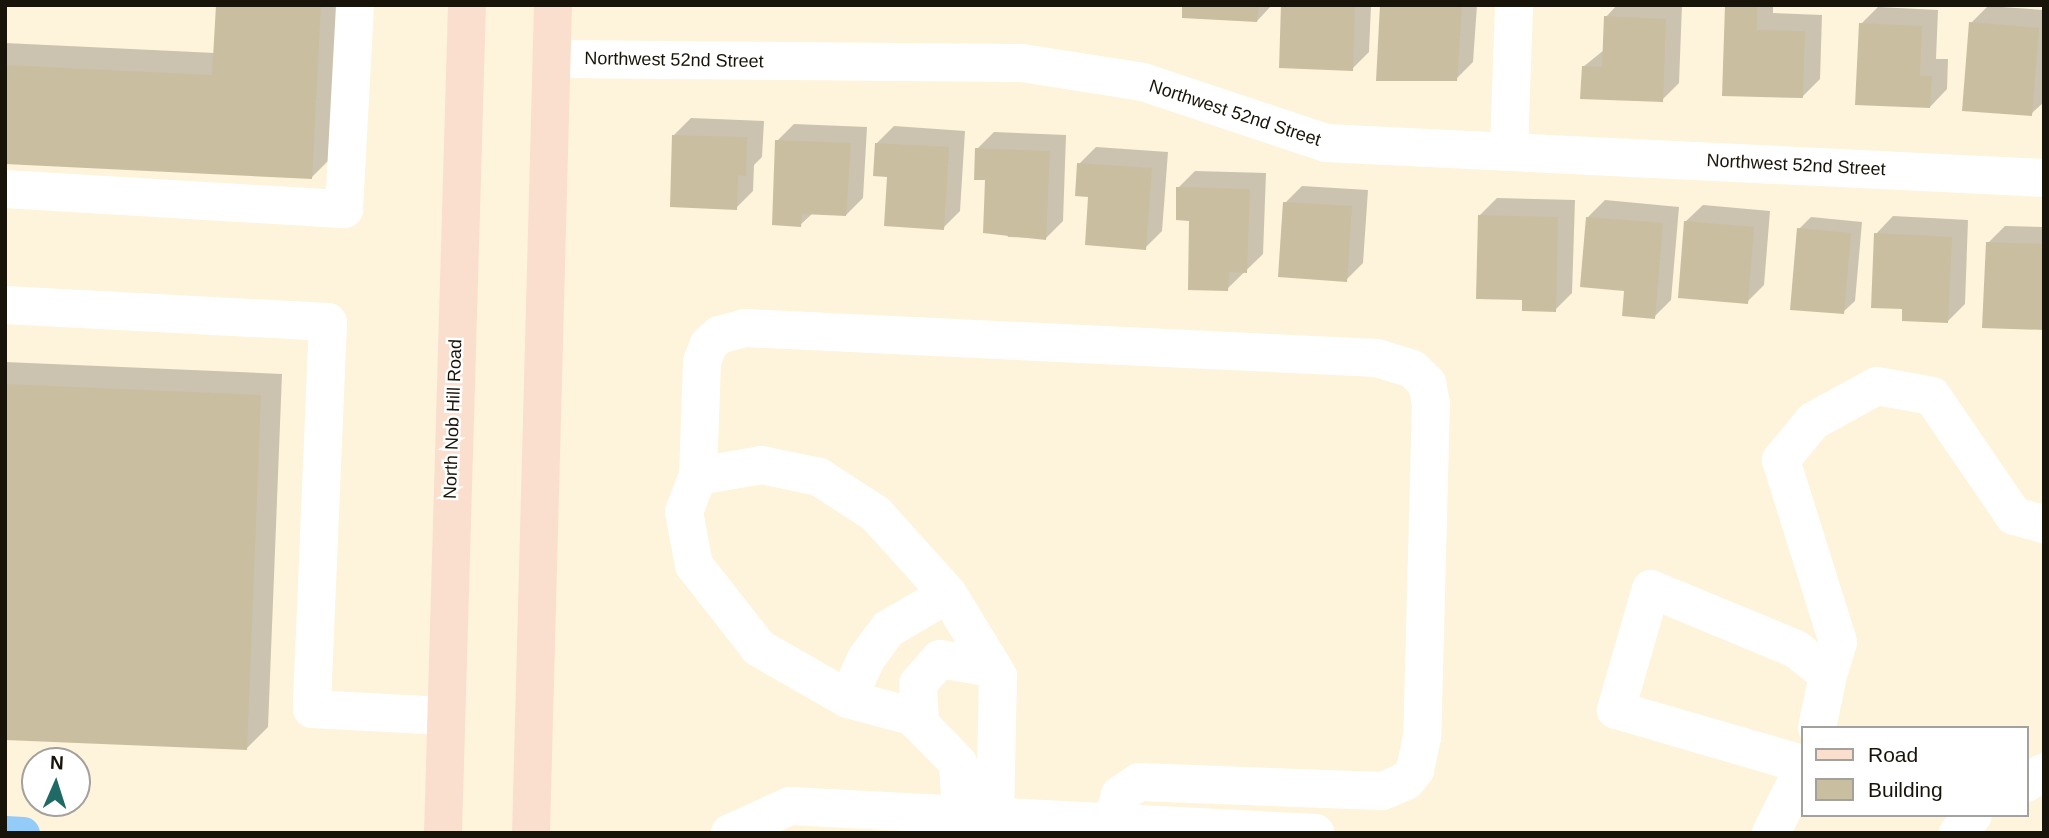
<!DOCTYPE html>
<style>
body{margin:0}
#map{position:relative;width:2049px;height:838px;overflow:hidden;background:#fef4db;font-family:Arial,sans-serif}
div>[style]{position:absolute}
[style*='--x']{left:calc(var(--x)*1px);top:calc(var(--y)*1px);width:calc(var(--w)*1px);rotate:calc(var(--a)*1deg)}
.shadow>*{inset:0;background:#0003}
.canal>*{height:33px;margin:-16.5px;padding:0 16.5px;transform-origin:16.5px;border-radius:16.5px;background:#93ccf8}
.building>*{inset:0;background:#cabea1}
.minor>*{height:38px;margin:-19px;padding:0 19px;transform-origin:19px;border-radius:19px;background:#fff}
.major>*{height:38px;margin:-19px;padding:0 19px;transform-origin:19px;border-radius:19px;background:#fbdfce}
span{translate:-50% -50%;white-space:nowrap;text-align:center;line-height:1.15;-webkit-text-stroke:5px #fff;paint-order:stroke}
.street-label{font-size:18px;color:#181409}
.frame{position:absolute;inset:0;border:7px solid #181409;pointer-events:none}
.legend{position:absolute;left:1801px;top:726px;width:228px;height:91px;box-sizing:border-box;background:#fff;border:2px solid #a3a19d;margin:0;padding:9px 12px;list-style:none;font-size:21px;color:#181409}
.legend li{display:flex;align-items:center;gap:14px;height:35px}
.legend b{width:35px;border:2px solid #a3a19d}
.north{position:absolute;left:21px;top:747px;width:70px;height:70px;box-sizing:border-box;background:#fff;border:2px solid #a3a19d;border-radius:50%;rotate:3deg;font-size:19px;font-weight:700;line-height:28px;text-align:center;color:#181409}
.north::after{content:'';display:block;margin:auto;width:24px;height:32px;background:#1f6a67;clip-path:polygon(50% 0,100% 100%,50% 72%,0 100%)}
</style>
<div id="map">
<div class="shadow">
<div style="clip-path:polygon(217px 5px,341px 5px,333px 156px,312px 177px,5px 162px,5px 43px,215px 53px)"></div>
<div style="clip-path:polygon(1184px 5px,1272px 5px,1257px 21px)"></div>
<div style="clip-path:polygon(1283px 5px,1371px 5px,1369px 52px,1352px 69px)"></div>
<div style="clip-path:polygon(1382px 5px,1477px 5px,1473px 62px,1456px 79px,1378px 79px)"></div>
<div style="clip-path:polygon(1617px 5px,1682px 5px,1679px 83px,1662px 100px,1583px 67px,1604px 50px,1606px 17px)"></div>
<div style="clip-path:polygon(1726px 5px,1773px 5px,1773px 13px,1822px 15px,1820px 79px,1803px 96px)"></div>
<div style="clip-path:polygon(1988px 6px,2044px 10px,2044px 102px,2031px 114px,1971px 23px)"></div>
<div style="clip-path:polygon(1878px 7px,1938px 10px,1936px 59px,1948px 59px,1947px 89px,1930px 107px,1861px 24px)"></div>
<div style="clip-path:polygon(691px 118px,764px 121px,762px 157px,754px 165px,753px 191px,736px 208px,674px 135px)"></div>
<div style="clip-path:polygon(794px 124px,867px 127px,863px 198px,846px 215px,813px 213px,800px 225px,777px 141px)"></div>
<div style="clip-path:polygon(894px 126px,965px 131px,960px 211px,943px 228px,889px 175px,877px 143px)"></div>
<div style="clip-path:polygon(994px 132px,1066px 135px,1063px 221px,1046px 238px,1008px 237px,977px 149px)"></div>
<div style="clip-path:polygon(1096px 147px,1168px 152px,1162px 231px,1145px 248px,1090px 196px,1079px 164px)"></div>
<div style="clip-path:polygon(1195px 171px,1266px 173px,1263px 254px,1227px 289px,1178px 188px)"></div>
<div style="clip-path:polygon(1302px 186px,1368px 190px,1363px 263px,1346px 280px,1285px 203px)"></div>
<div style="clip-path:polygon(1497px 198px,1575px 200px,1572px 293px,1555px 310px,1524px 299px,1480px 215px)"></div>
<div style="clip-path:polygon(1605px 200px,1679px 207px,1671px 300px,1654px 317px,1626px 290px,1588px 217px)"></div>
<div style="clip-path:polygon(1703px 205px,1770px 211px,1764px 285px,1747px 302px,1685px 222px)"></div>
<div style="clip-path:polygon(1893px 216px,1968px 220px,1965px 304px,1948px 321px,1904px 307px,1876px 234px)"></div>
<div style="clip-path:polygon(1811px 217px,1862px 222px,1855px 301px,1843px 312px,1799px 229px)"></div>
<div style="clip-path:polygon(2005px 226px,2044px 227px,2044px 328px,1988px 243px)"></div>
<div style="clip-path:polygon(5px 362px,282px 374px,268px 727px,246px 749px,5px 738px)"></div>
</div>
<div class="canal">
<div style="--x:5;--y:832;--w:18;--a:3"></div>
</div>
<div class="building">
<div style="clip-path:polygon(216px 5px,321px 5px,312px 179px,5px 164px,5px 65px,212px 75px)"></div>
<div style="clip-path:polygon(1182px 5px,1259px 5px,1257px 22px,1182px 18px)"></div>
<div style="clip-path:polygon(1281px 5px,1355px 5px,1353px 71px,1279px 68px)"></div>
<div style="clip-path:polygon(1380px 5px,1462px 5px,1457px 81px,1376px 81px)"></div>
<div style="clip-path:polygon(1725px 5px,1757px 5px,1757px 30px,1805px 31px,1803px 98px,1722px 96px)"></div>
<div style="clip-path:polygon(1604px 16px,1666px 19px,1663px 102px,1580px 99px,1582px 66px,1602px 67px)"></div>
<div style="clip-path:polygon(1969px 22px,2039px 28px,2032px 116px,1962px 111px)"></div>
<div style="clip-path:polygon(1859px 23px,1922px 26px,1920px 76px,1932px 76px,1930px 108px,1855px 105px)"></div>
<div style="clip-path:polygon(672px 135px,747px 137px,746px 176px,738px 175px,737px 210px,670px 207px)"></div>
<div style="clip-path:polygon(775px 140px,851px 143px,846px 216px,802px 214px,801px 227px,772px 225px)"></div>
<div style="clip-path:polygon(875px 143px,949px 147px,944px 230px,884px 226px,887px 177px,873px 176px)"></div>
<div style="clip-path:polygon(975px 148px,1050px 151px,1046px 240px,983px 233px,985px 180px,974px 180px)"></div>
<div style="clip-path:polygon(1077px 163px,1152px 168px,1146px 250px,1085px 245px,1088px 197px,1075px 196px)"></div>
<div style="clip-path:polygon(1176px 187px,1250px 189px,1247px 273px,1229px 272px,1228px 291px,1188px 290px,1189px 221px,1176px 220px)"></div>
<div style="clip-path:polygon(1283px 202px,1352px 206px,1347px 282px,1278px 277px)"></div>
<div style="clip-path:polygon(1478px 215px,1558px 217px,1556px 312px,1522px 311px,1522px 300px,1476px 299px)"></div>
<div style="clip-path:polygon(1586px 217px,1663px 223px,1655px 319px,1622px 316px,1624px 291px,1580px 287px)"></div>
<div style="clip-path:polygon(1684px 221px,1754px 227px,1748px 304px,1678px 298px)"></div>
<div style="clip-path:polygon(1797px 228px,1851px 233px,1844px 314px,1790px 310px)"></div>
<div style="clip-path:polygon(1874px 233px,1952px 237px,1948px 323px,1902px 321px,1902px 309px,1871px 308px)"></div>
<div style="clip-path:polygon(1986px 242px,2044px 244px,2044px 330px,1982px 328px)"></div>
<div style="clip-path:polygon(5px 384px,261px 395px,247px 750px,5px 740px)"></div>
</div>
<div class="minor">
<div style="--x:552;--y:59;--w:470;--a:0.5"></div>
<div style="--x:1022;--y:63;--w:122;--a:8.9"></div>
<div style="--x:1143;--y:82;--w:193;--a:18.4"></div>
<div style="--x:1326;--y:143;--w:719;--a:2.79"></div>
<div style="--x:1509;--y:150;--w:145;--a:-88"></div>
<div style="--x:5;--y:189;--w:340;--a:3.4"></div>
<div style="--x:344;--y:209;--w:204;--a:-86.9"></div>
<div style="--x:5;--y:305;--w:323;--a:3"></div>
<div style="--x:328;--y:322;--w:387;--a:92.4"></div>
<div style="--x:312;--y:709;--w:131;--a:3.1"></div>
<div style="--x:698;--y:476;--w:114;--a:-88"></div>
<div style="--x:702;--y:362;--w:19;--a:-69"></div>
<div style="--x:709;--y:344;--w:13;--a:-42"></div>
<div style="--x:719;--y:335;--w:27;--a:-15"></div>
<div style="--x:745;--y:328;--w:633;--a:2.72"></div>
<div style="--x:1377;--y:358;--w:37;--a:17"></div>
<div style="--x:1412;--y:369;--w:21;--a:43"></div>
<div style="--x:1427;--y:383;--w:20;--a:79"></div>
<div style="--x:1431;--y:403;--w:334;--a:91.5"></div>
<div style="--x:1422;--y:737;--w:34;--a:102"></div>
<div style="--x:1415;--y:770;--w:14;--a:129"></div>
<div style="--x:1406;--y:781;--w:26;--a:157"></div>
<div style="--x:1382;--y:791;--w:243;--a:-177.9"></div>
<div style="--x:1139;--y:782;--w:23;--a:146"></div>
<div style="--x:1120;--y:795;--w:29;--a:106"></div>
<div style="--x:1112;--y:823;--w:11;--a:63"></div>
<div style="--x:1828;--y:675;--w:34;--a:-73"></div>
<div style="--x:1838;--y:642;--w:191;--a:-107.4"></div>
<div style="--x:1781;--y:460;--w:50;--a:-50.6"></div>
<div style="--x:1813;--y:421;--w:73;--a:-28.7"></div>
<div style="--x:1877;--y:386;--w:56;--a:10.3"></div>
<div style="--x:1932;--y:396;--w:145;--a:55.7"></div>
<div style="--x:2014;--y:516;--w:31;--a:15"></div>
<div style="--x:848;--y:699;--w:44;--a:-65.8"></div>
<div style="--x:866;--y:659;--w:37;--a:-54"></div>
<div style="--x:888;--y:629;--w:69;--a:-30.3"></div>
<div style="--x:920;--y:724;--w:40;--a:-92.9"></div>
<div style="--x:918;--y:684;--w:33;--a:-49"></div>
<div style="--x:940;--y:659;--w:53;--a:9.8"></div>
<div style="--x:1802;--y:764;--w:194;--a:-163.8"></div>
<div style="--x:1616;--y:710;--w:126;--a:-73.9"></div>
<div style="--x:1651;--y:589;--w:157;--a:22.5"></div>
<div style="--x:1796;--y:649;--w:41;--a:39.1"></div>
<div style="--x:1828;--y:675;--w:54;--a:101.7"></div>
<div style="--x:2026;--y:783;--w:21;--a:-31"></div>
<div style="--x:961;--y:815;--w:52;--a:-93.3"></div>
<div style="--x:958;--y:763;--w:54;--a:-134.3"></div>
<div style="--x:920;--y:724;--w:12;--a:-138"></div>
<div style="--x:911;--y:716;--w:65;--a:-164.9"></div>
<div style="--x:848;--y:699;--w:103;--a:-150.2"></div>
<div style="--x:759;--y:648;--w:105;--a:-128.1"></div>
<div style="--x:694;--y:565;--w:54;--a:-100.7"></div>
<div style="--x:684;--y:512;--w:39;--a:-69"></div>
<div style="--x:698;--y:476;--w:65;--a:-9.8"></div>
<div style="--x:762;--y:465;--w:58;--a:11.9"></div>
<div style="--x:819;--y:477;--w:68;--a:33"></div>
<div style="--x:876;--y:514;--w:108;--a:48"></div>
<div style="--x:948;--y:594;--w:96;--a:58.6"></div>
<div style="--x:998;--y:676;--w:140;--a:91.2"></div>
<div style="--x:730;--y:833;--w:66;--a:-24.2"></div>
<div style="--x:790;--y:806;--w:526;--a:2.94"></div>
<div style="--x:1771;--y:833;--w:69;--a:-63.4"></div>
<div style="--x:1958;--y:833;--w:23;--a:-50"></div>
</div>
<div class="major">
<div style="--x:443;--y:833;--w:828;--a:-88.34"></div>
<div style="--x:531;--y:833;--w:828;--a:-88.48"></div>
</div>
<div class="street-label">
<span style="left:674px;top:60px;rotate:1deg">Northwest 52nd Street</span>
<span style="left:1235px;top:113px;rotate:18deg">Northwest 52nd Street</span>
<span style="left:1796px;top:165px;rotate:3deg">Northwest 52nd Street</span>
<span style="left:453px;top:419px;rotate:-88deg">North Nob Hill Road</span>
</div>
<div class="frame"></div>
<ul class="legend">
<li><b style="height:9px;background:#fbdfce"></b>Road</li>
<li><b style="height:19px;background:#cabea1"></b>Building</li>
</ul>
<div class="north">N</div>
</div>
